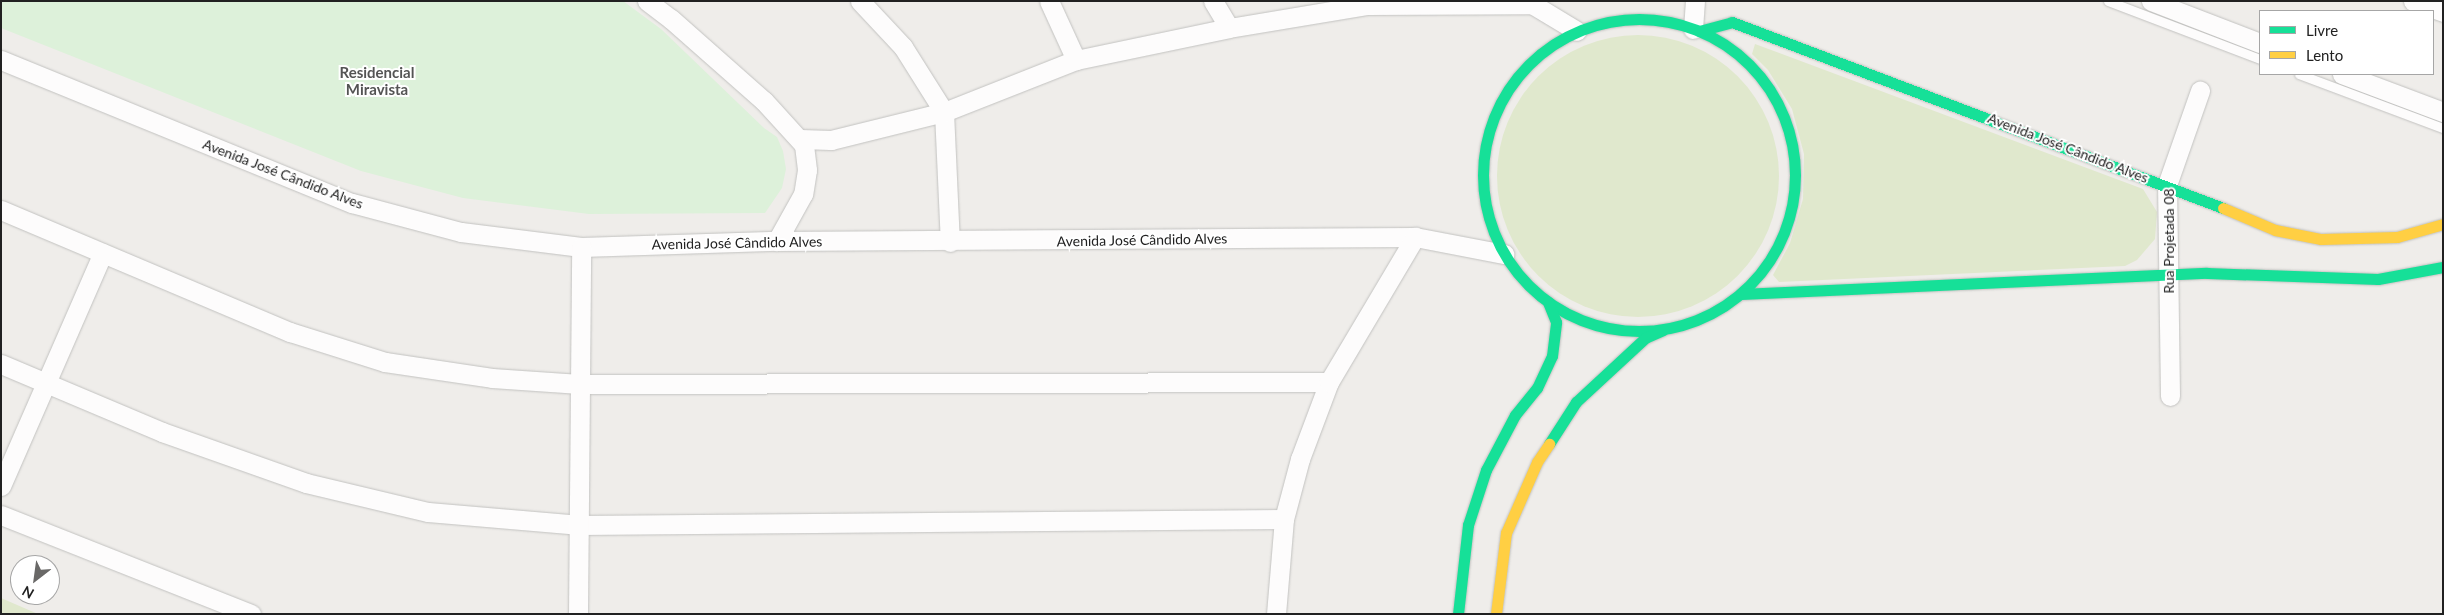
<!DOCTYPE html>
<meta charset="utf-8">
<style>
body{margin:0}
#map{position:relative;width:2444px;height:615px;overflow:hidden;background:#efedea;font-family:Lato,sans-serif}
div>[style]{position:absolute}
[style*='--x']{left:calc(var(--x)*1px);top:calc(var(--y)*1px);width:calc(var(--w)*1px);rotate:calc(var(--a)*1deg)}
.grass>*{inset:0;background:#e0e8cd}
.round{border-radius:50%}
.park>*{inset:0;background:#ddf1da}
.roads{filter:drop-shadow(0 0 1px #c2c2c0) drop-shadow(0 0 1px #c2c2c0)}
.lane>*{height:9px;margin:-4.5px;padding:0 4.5px;transform-origin:4.5px;border-radius:4.5px;background:#fdfcfc}
.street>*{height:19px;margin:-9.5px;padding:0 9.5px;transform-origin:9.5px;border-radius:9.5px;background:#fdfcfc}
.fast>*{height:11px;margin:-5.5px;padding:0 5.5px;transform-origin:5.5px;border-radius:5.5px;background:#16e098}
.fast>.ring{margin:-5.5px;padding:0;box-sizing:content-box;background:none;border:11px solid #16e098;border-radius:50%}
.slow>*{height:11px;margin:-5.5px;padding:0 5.5px;transform-origin:5.5px;border-radius:5.5px;background:#ffcf43}
span{translate:-50% -50%;white-space:nowrap;text-align:center;line-height:1.15;-webkit-text-stroke:4px #fff;paint-order:stroke}
.street-label{font-size:14px;color:#212121}
.neighbourhood-label{font-size:15px;color:#545454;font-weight:700}
.frame{position:absolute;inset:0;border:2px solid #212121;pointer-events:none}
.legend{position:absolute;left:2259px;top:10px;width:175px;height:65px;box-sizing:border-box;background:#fff;border:1px solid #a6a6a6;margin:0;padding:6px 9px;list-style:none;font-size:15px;color:#212121}
.legend li{display:flex;align-items:center;gap:10px;height:25px}
.legend b{width:25px;border:1px solid #a6a6a6}
.north{position:absolute;left:10px;top:555px;width:50px;height:50px;box-sizing:border-box;background:#fff;border:1px solid #a6a6a6;border-radius:50%;rotate:210deg;font-size:14px;font-weight:700;line-height:20px;text-align:center;color:#212121}
.north::after{content:'';display:block;margin:auto;width:18px;height:22px;background:#696867;clip-path:polygon(50% 0,100% 100%,50% 72%,0 100%)}
</style>
<div id="map">
<div class="grass">
<div class="round" style="left:1497px;top:35px;width:282px;height:282px"></div>
<div style="clip-path:polygon(1755px 44px,2143px 189px,2157px 212px,2155px 239px,2137px 260px,2125px 266px,1779px 282px,1773px 275px,1790px 243px,1803px 199px,1804px 154px,1792px 109px,1768px 70px,1752px 54px)"></div>
<div style="clip-path:polygon(1px 598px,38px 614px,1px 614px)"></div>
</div>
<div class="park">
<div style="clip-path:polygon(1px 1px,623px 1px,661px 29px,764px 128px,777px 137px,783px 151px,786px 169px,782px 188px,765px 213px,589px 214px,463px 198px,361px 171px,1px 28px)"></div>
</div>
<div class="roads">
<div class="lane">
<div style="--x:2108;--y:1;--w:163;--a:20.9"></div>
<div style="--x:2299;--y:74;--w:154;--a:20.6"></div>
</div>
<div class="street">
<div style="--x:647;--y:1;--w:30;--a:37"></div>
<div style="--x:671;--y:19;--w:124;--a:41.4"></div>
<div style="--x:764;--y:101;--w:59;--a:47.7"></div>
<div style="--x:804;--y:145;--w:25;--a:83"></div>
<div style="--x:807;--y:170;--w:24;--a:99"></div>
<div style="--x:803;--y:194;--w:54;--a:119"></div>
<div style="--x:860;--y:1;--w:63;--a:46.9"></div>
<div style="--x:903;--y:47;--w:77;--a:57.8"></div>
<div style="--x:944;--y:112;--w:130;--a:87.4"></div>
<div style="--x:1049;--y:1;--w:65;--a:65.4"></div>
<div style="--x:1213;--y:1;--w:31;--a:59"></div>
<div style="--x:2151;--y:1;--w:117;--a:21.1"></div>
<div style="--x:2413;--y:1;--w:32;--a:20"></div>
<div style="--x:1693;--y:29;--w:28;--a:-86"></div>
<div style="--x:1;--y:60;--w:379;--a:22.2"></div>
<div style="--x:352;--y:203;--w:113;--a:14.9"></div>
<div style="--x:461;--y:232;--w:121;--a:7.1"></div>
<div style="--x:581;--y:247;--w:196;--a:-1.8"></div>
<div style="--x:777;--y:241;--w:638;--a:-0.36"></div>
<div style="--x:1415;--y:237;--w:91;--a:10.8"></div>
<div style="--x:2342;--y:74;--w:108;--a:20.6"></div>
<div style="--x:800;--y:139;--w:31;--a:2"></div>
<div style="--x:831;--y:140;--w:116;--a:-13.9"></div>
<div style="--x:944;--y:112;--w:142;--a:-21.5"></div>
<div style="--x:1076;--y:60;--w:156;--a:-11.8"></div>
<div style="--x:1229;--y:28;--w:139;--a:-9.5"></div>
<div style="--x:1366;--y:5;--w:166;--a:-0.3"></div>
<div style="--x:1532;--y:4;--w:52;--a:31"></div>
<div style="--x:1;--y:210;--w:314;--a:22.9"></div>
<div style="--x:290;--y:332;--w:100;--a:17.5"></div>
<div style="--x:385;--y:362;--w:108;--a:8.5"></div>
<div style="--x:492;--y:378;--w:88;--a:3.9"></div>
<div style="--x:580;--y:384;--w:749;--a:-0.15"></div>
<div style="--x:1;--y:364;--w:175;--a:22.9"></div>
<div style="--x:162;--y:432;--w:153;--a:19.5"></div>
<div style="--x:306;--y:483;--w:125;--a:13.4"></div>
<div style="--x:428;--y:512;--w:153;--a:4.9"></div>
<div style="--x:580;--y:525;--w:704;--a:-0.49"></div>
<div style="--x:2170;--y:396;--w:211;--a:-90.8"></div>
<div style="--x:2167;--y:185;--w:100;--a:-70.7"></div>
<div style="--x:1;--y:486;--w:254;--a:-66.4"></div>
<div style="--x:1;--y:515;--w:269;--a:21.6"></div>
<div style="--x:578;--y:614;--w:367;--a:-89.5"></div>
<div style="--x:1276;--y:614;--w:95;--a:-85.2"></div>
<div style="--x:1284;--y:519;--w:62;--a:-75.1"></div>
<div style="--x:1300;--y:459;--w:82;--a:-69.4"></div>
<div style="--x:1329;--y:382;--w:169;--a:-59.3"></div>
</div>
<div class="fast">
<div class="ring" style="left:1483px;top:19px;width:301px;height:301px"></div>
<div style="--x:1699;--y:31;--w:34;--a:-15"></div>
<div style="--x:1732;--y:22;--w:525;--a:20.75"></div>
<div style="--x:1741;--y:294;--w:466;--a:-2.6"></div>
<div style="--x:2207;--y:273;--w:171;--a:2"></div>
<div style="--x:2378;--y:279;--w:66;--a:-10.5"></div>
<div style="--x:1549;--y:444;--w:50;--a:-57.3"></div>
<div style="--x:1576;--y:402;--w:94;--a:-42.8"></div>
<div style="--x:1645;--y:338;--w:20;--a:-24"></div>
<div style="--x:1458;--y:614;--w:90;--a:-83.6"></div>
<div style="--x:1468;--y:525;--w:58;--a:-71.9"></div>
<div style="--x:1486;--y:470;--w:62;--a:-62.2"></div>
<div style="--x:1515;--y:415;--w:35;--a:-51"></div>
<div style="--x:1537;--y:388;--w:35;--a:-65"></div>
<div style="--x:1552;--y:356;--w:34;--a:-83"></div>
<div style="--x:1556;--y:322;--w:22;--a:-112"></div>
</div>
<div class="slow">
<div style="--x:2223;--y:208;--w:56;--a:22.9"></div>
<div style="--x:2275;--y:230;--w:47;--a:11.1"></div>
<div style="--x:2321;--y:239;--w:76;--a:-1.5"></div>
<div style="--x:2397;--y:237;--w:48;--a:-15.8"></div>
<div style="--x:1496;--y:614;--w:82;--a:-83"></div>
<div style="--x:1506;--y:533;--w:77;--a:-66.4"></div>
<div style="--x:1537;--y:462;--w:22;--a:-56"></div>
</div>
</div>
<div class="street-label">
<span style="left:2068px;top:148px;rotate:21deg">Avenida José Cândido Alves</span>
<span style="left:283px;top:174px;rotate:21deg">Avenida José Cândido Alves</span>
<span style="left:1142px;top:240px;rotate:-1deg">Avenida José Cândido Alves</span>
<span style="left:2169px;top:241px;rotate:-90deg">Rua Projetada 08</span>
<span style="left:737px;top:243px;rotate:-1deg">Avenida José Cândido Alves</span>
</div>
<div class="neighbourhood-label">
<span style="left:377px;top:81px">Residencial<br>Miravista</span>
</div>
<div class="frame"></div>
<ul class="legend">
<li><b style="height:6px;background:#16e098"></b>Livre</li>
<li><b style="height:6px;background:#ffcf43"></b>Lento</li>
</ul>
<div class="north">N</div>
</div>
